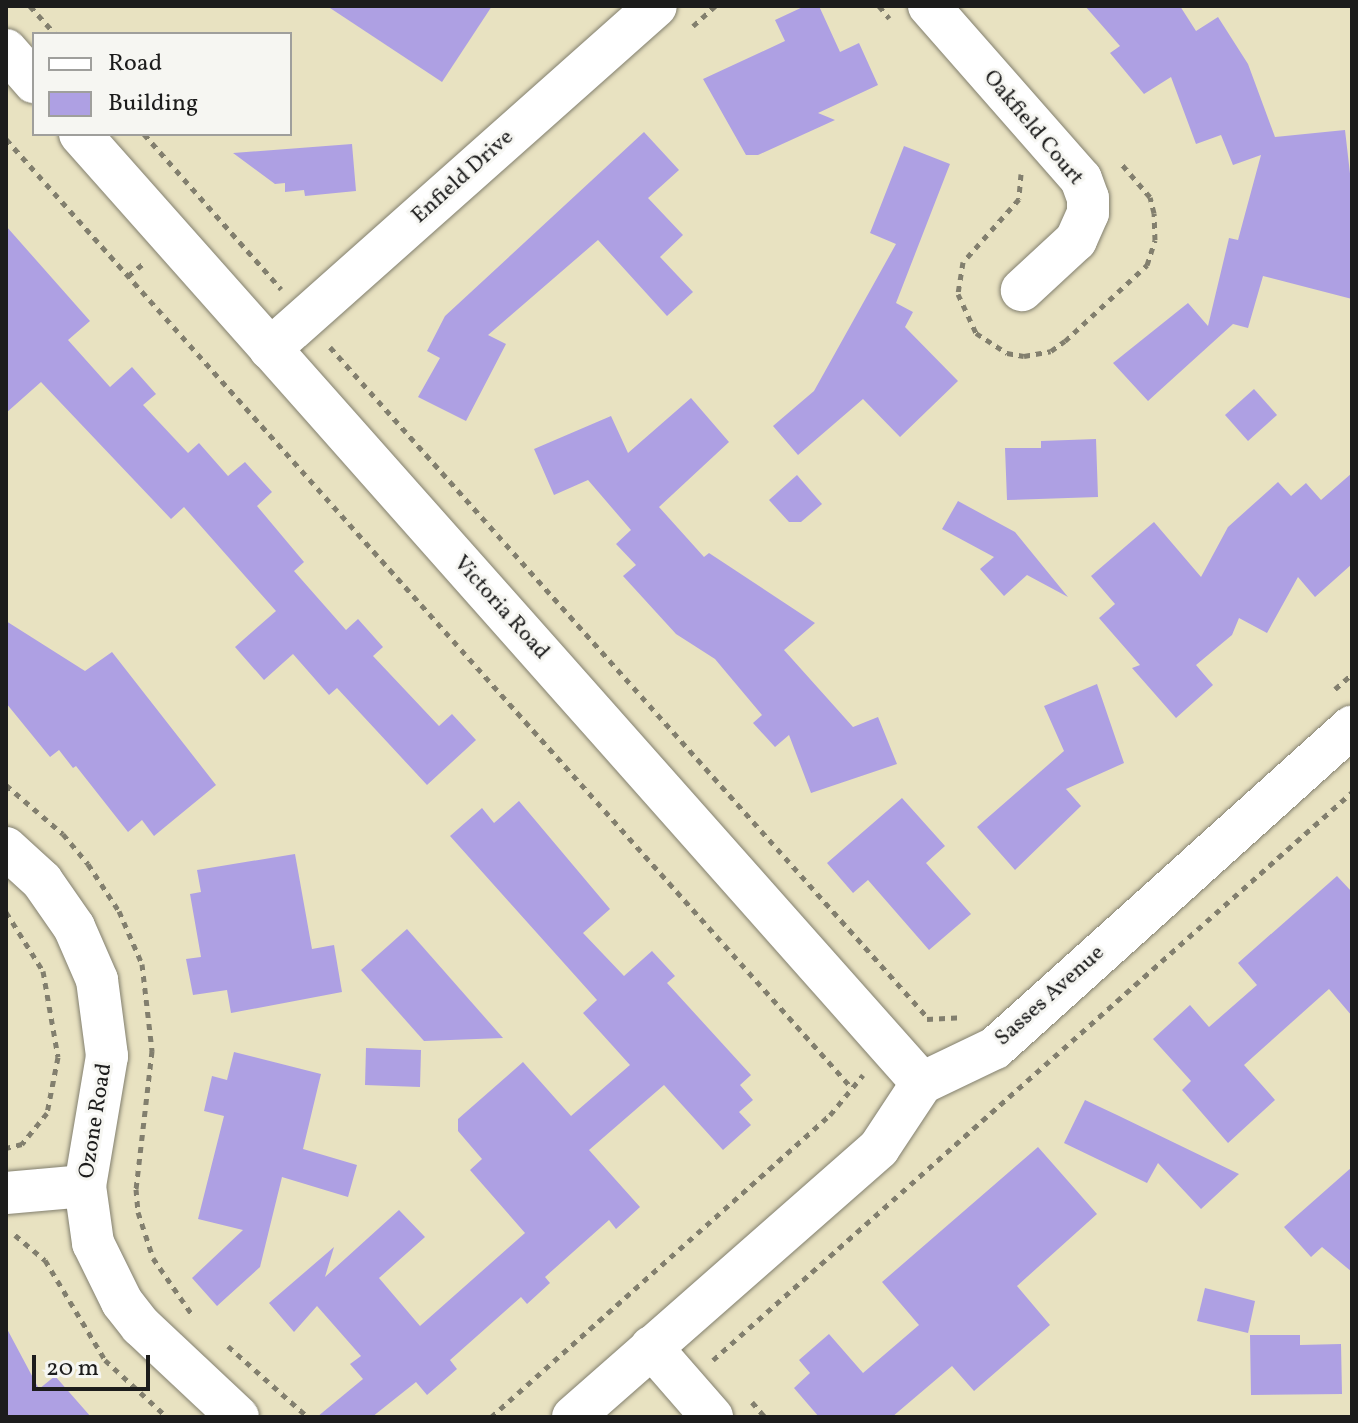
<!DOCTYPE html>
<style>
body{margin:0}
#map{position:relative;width:1358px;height:1423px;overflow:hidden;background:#e8e2c1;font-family:Vollkorn,serif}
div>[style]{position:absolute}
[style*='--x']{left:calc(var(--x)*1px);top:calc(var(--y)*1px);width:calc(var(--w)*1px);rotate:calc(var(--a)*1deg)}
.building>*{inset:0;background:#aea0e3}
.path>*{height:5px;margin-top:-2.5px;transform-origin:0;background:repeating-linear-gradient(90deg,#827f6e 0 6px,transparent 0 12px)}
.roads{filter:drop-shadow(0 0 2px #827f6e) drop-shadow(0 0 2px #827f6e)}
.street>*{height:42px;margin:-21px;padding:0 21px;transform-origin:21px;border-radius:21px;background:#fff}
span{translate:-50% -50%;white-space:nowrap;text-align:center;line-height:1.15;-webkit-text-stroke:6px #f6f6f2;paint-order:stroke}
.street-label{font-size:22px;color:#1c1c1c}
.frame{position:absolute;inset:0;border:8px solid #1c1c1c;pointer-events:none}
.legend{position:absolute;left:32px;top:32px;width:260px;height:104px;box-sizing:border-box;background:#f6f6f2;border:2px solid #9f9f9c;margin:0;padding:10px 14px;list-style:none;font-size:24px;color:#1c1c1c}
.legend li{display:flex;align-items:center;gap:16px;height:40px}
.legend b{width:40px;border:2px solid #9f9f9c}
.scale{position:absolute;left:32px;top:1355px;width:118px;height:36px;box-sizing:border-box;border:4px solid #1c1c1c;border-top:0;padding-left:10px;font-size:24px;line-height:28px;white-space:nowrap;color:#1c1c1c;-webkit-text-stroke:6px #f6f6f2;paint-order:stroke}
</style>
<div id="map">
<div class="building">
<div style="clip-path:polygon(327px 6px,492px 6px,442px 82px)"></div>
<div style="clip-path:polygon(805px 6px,819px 6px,840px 52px,859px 43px,878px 85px,818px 113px,835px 120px,758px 155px,746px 155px,703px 79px,785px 41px,775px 20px)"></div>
<div style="clip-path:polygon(1085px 6px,1180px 6px,1196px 31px,1218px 17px,1248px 64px,1275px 137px,1345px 130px,1352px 191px,1352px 299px,1263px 276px,1248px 328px,1233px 324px,1148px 401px,1113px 363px,1188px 303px,1208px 326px,1229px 238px,1238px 240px,1261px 155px,1233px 165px,1221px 135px,1196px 144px,1171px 77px,1144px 94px,1110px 53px,1120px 46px)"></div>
<div style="clip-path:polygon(644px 132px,679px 170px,648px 198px,683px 235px,660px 257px,693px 292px,667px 316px,598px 240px,488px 335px,506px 344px,466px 421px,418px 397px,440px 358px,427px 351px,445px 316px)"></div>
<div style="clip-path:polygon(352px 144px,356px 191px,305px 196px,304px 190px,285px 192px,285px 183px,275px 184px,233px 153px)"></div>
<div style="clip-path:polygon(904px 146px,950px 164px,896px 303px,913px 312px,905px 327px,958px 381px,900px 437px,863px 399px,798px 455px,773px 426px,814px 391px,896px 244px,870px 233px)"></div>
<div style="clip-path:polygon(6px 226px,90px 321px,68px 340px,110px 387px,132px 367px,156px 394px,143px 405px,188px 453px,199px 443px,228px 476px,245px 462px,272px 492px,257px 506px,304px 562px,294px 571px,346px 630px,358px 619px,383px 647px,373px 656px,439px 726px,452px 714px,476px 740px,427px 785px,337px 688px,329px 695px,293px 654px,264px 680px,235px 647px,276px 611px,184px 507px,171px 519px,41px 382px,6px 413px)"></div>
<div style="clip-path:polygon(1254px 389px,1277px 415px,1248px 441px,1225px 415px)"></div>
<div style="clip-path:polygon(691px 398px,729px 442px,659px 507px,704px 557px,709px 553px,815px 623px,784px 650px,853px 727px,878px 717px,897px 764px,811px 793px,789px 735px,775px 747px,753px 723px,762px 715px,715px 659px,676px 634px,623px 576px,636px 565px,616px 544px,631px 530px,588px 480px,554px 495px,534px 449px,611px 416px,628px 453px)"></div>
<div style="clip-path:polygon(1096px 439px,1098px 497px,1007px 500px,1005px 448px,1041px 448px,1041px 441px)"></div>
<div style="clip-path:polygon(1352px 473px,1352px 564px,1315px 597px,1298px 577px,1267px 633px,1239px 618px,1232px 635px,1196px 665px,1213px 685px,1176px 718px,1132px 668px,1140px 665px,1099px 618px,1115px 604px,1091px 576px,1154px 522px,1201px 577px,1228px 527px,1278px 482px,1291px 496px,1306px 483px,1321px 500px)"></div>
<div style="clip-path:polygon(797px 475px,822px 504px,801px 522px,789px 522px,769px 500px)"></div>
<div style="clip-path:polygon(958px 501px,1015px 532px,1068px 597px,1027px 575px,1004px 596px,980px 569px,994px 557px,942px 529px)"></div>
<div style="clip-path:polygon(6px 621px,85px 671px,112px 652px,216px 785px,154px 836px,142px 820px,128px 832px,76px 766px,73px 768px,59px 750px,50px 757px,6px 703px)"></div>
<div style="clip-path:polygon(1097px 684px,1124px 763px,1066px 789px,1081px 806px,1015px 870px,977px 827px,1064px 751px,1044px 706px)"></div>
<div style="clip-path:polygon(902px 798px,945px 846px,926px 863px,971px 914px,929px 950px,868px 880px,853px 893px,827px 863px)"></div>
<div style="clip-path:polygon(519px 801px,610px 909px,583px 933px,624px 976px,652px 951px,675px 976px,667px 983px,751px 1075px,740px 1085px,753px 1100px,739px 1112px,751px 1125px,723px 1150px,664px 1085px,589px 1150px,640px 1207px,616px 1229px,609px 1220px,545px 1277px,550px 1283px,527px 1304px,521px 1297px,450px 1360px,457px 1369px,427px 1395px,416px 1382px,372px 1417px,317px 1417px,363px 1379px,350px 1364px,361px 1356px,317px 1306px,294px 1332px,269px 1303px,334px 1247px,325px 1277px,399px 1210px,425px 1237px,379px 1278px,420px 1326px,525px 1233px,470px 1170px,482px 1159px,458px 1131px,458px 1119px,523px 1062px,571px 1116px,630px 1065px,583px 1013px,597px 1000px,450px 836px,482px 808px,494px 823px)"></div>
<div style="clip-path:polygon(295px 854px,312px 949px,334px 945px,342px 992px,231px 1013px,227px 990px,193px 995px,186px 959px,201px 957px,190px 894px,201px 892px,197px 870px)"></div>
<div style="clip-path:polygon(1337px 876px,1352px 892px,1352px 1016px,1329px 989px,1244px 1065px,1275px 1100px,1228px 1143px,1182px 1090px,1191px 1081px,1153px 1039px,1190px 1005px,1209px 1027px,1257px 985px,1238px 963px)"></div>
<div style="clip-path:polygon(407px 929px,503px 1038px,424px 1041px,361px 970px)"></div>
<div style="clip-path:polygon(366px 1048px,421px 1050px,420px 1087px,365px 1085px)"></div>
<div style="clip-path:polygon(234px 1052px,321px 1074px,303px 1149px,357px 1165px,348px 1197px,282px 1177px,260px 1267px,217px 1306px,192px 1278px,243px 1230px,198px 1219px,224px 1116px,204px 1111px,212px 1076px,227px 1080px)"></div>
<div style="clip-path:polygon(1085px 1100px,1117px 1115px,1239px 1174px,1201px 1209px,1158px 1163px,1147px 1183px,1064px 1143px)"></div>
<div style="clip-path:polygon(1038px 1147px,1097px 1214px,1017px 1286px,1050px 1325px,974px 1391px,952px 1366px,892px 1417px,819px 1417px,794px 1388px,810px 1373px,799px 1360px,829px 1334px,863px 1373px,919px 1325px,882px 1282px)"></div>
<div style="clip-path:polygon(1352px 1167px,1352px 1272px,1322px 1247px,1311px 1257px,1284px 1227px)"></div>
<div style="clip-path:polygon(1205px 1288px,1255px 1301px,1248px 1333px,1197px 1321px)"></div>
<div style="clip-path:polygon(6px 1327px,39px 1389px,55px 1376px,91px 1417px,6px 1417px)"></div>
<div style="clip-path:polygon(1250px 1335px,1300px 1335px,1300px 1345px,1341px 1344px,1342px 1394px,1251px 1395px)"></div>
</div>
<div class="path">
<div style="--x:30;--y:6;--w:38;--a:48"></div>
<div style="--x:879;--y:6;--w:16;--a:50"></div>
<div style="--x:693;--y:26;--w:30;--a:-42"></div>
<div style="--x:144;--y:134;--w:207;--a:48.5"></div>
<div style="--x:6;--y:139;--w:1269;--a:48.29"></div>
<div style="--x:1021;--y:174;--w:25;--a:95"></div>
<div style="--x:1019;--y:199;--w:84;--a:131.6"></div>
<div style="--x:963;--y:262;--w:32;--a:99"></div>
<div style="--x:958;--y:294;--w:43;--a:65.2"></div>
<div style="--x:976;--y:333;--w:37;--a:33"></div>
<div style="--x:1007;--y:353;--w:17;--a:10"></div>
<div style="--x:1024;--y:356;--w:27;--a:-10"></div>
<div style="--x:1051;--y:351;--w:17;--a:-36"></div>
<div style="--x:1065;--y:341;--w:112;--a:-42.8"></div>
<div style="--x:1147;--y:265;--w:26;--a:-72"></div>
<div style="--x:1155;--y:240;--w:27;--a:-92"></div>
<div style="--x:1154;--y:213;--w:16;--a:-104"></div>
<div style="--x:1150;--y:197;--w:46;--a:-130.6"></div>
<div style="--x:128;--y:276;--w:21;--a:-39"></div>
<div style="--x:330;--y:347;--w:899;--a:48.29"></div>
<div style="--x:1335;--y:689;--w:23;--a:-41"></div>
<div style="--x:6;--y:785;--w:75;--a:40.7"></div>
<div style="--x:63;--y:834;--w:39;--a:50"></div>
<div style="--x:88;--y:864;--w:56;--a:56.6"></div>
<div style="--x:119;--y:911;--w:58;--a:66.5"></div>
<div style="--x:142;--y:964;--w:88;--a:83.4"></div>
<div style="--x:152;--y:1051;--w:139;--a:96.6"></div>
<div style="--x:136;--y:1189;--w:23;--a:85"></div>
<div style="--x:138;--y:1212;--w:48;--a:71.9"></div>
<div style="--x:153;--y:1258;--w:67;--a:55.4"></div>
<div style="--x:6;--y:912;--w:70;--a:57.9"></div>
<div style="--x:43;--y:971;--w:87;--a:80.1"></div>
<div style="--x:58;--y:1057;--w:57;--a:101.1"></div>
<div style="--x:47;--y:1113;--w:40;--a:129"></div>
<div style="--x:22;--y:1144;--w:16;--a:166"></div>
<div style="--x:927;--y:1019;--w:34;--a:-3"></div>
<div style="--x:15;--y:1235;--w:39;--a:40"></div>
<div style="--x:45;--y:1260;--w:117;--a:59"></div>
<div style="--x:105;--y:1360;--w:84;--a:42.6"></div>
<div style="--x:228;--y:1346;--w:107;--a:41.6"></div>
<div style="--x:713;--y:1360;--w:855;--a:-41.63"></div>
<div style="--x:752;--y:1402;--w:20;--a:49"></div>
<div style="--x:491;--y:1417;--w:454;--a:-41.7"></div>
<div style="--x:830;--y:1115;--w:52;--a:-50.5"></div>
</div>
<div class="roads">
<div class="street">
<div style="--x:929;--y:6;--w:230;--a:48.7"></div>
<div style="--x:1081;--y:179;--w:20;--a:70"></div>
<div style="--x:1088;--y:198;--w:15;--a:90"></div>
<div style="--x:1088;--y:213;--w:30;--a:114"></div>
<div style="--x:1076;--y:240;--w:74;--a:137.2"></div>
<div style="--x:6;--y:50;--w:43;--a:48.8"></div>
<div style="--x:80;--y:134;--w:1269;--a:48.42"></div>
<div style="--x:270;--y:349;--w:516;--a:-41.62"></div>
<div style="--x:6;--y:848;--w:49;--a:42.5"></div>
<div style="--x:42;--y:881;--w:56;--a:55.2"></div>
<div style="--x:74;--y:927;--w:58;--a:66.5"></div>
<div style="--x:97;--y:980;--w:77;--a:82.5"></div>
<div style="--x:107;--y:1056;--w:132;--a:99.6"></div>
<div style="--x:85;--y:1186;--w:58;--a:82"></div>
<div style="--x:93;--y:1243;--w:66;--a:63.8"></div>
<div style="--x:122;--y:1302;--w:31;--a:52"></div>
<div style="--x:141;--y:1326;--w:133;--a:43.2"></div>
<div style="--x:6;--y:1193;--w:79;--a:-5.1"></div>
<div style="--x:651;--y:1347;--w:93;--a:48.9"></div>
<div style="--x:573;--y:1417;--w:407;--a:-41.3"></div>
<div style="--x:879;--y:1148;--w:78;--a:-56.5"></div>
<div style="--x:922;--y:1083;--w:81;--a:-25.6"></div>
<div style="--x:995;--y:1048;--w:480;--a:-42"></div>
</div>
</div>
<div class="street-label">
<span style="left:1033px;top:128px;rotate:50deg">Oakfield Court</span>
<span style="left:463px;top:177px;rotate:-42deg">Enfield Drive</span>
<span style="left:501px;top:608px;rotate:48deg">Victoria Road</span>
<span style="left:1050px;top:996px;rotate:-42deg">Sasses Avenue</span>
<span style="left:96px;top:1121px;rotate:-81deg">Ozone Road</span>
</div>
<div class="frame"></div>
<ul class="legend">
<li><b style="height:10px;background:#fff"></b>Road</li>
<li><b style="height:22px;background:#aea0e3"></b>Building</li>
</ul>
<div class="scale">20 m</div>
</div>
